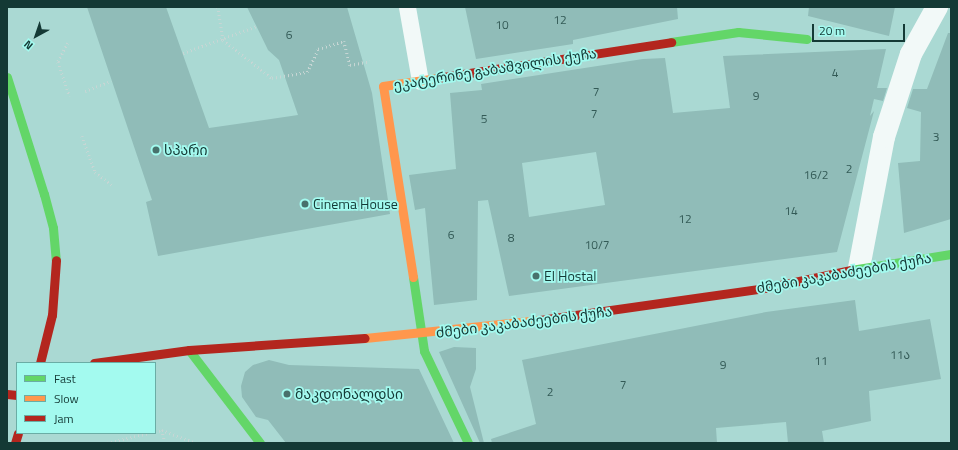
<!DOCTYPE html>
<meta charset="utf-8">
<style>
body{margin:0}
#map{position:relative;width:958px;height:450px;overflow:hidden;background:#aad9d3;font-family:"Titillium Web","Noto Sans Georgian",sans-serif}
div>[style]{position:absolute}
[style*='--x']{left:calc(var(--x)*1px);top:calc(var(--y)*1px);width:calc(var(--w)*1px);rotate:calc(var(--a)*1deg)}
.building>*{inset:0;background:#90bcb8}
.path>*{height:2.5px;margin-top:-1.25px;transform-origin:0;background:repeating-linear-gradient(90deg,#c7d6d4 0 1px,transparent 0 4px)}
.lane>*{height:17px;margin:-8.5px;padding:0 8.5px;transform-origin:8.5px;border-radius:8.5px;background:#f2f9f8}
.street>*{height:22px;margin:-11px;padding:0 11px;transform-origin:11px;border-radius:11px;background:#f2f9f8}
.fast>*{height:9px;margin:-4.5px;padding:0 4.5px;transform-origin:4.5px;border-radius:4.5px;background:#63d668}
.slow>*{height:9px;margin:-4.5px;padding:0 4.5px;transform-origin:4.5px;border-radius:4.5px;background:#ff974d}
.jam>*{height:9px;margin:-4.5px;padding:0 4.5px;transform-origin:4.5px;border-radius:4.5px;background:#b3261e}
.dots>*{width:11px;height:11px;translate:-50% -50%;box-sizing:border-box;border:2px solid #a3faef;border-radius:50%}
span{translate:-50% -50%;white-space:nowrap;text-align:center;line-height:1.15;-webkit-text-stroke:3.5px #a3faef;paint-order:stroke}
.number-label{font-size:12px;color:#335a56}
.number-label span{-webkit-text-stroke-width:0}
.street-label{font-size:14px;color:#143935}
.poi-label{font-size:14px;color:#143935}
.left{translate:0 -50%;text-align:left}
.frame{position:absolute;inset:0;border:8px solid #143935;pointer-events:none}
.legend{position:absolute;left:16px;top:362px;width:140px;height:72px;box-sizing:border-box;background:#a3faef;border:1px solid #6aada5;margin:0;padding:5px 7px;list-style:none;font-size:12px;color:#143935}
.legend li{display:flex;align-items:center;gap:8px;height:20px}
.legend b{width:20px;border:1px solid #6aada5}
.north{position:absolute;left:16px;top:16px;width:40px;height:40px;-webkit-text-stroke:3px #a3faef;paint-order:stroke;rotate:220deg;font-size:11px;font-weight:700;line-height:16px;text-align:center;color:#143935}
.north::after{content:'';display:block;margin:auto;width:14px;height:18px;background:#143935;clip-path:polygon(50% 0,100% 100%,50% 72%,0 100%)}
.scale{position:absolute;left:812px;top:24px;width:93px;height:18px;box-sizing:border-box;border:2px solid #143935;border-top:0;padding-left:5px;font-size:12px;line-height:14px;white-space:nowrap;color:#143935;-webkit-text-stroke:3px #a3faef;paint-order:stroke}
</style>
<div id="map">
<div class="building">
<div style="clip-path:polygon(87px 7px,166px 7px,209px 128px,298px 115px,279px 60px,268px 50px,247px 7px,347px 7px,372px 93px,390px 214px,158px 256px,146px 202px,152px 200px)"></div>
<div style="clip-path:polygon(465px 7px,677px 7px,678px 19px,573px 40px,573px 44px,476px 59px)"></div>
<div style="clip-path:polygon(809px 7px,895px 7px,889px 36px,808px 16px)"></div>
<div style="clip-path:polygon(948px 33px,951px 33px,951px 219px,904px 233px,898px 163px,920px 161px,921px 112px,907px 108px,913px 89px,927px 89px)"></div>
<div style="clip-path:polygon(evenodd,886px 49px,877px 88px,887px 88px,883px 101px,874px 99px,870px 116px,874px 111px,837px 252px,509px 296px,488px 200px,478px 201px,477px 300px,434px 305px,425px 208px,415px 210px,409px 175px,456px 169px,450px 93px,482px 90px,481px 84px,643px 59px,665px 58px,673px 113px,730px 108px,723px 56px,886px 49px,596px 152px,605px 205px,529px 217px,522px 163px,596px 152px)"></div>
<div style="clip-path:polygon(855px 300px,859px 331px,930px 319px,941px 379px,869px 391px,871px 421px,822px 431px,824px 443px,788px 443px,786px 422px,716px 428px,717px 443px,492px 443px,491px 439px,536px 424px,522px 360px,766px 312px)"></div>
<div style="clip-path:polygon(454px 347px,476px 348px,476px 369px,470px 387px,484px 443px,480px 443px,439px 352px)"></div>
<div style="clip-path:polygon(269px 360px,289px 365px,419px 369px,454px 443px,286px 443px,268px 420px,256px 417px,242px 397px,241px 386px,245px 372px,253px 365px)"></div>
</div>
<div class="path">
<div style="--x:218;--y:7;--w:33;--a:81"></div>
<div style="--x:223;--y:40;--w:62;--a:37.8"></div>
<div style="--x:272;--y:78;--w:36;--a:-10"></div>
<div style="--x:307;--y:72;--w:25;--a:-64"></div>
<div style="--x:318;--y:49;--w:27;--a:-17"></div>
<div style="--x:344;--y:41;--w:25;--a:76"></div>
<div style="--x:350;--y:65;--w:20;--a:-11"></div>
<div style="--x:68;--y:43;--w:21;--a:118"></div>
<div style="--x:58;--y:62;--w:36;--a:71"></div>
<div style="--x:183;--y:53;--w:79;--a:-20"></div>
<div style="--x:85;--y:91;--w:28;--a:-21"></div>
<div style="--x:82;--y:136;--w:38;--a:70"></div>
<div style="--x:95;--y:172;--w:21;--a:37"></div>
<div style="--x:162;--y:430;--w:13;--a:77"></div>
<div style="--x:155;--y:432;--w:7;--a:-16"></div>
<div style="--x:162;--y:430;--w:36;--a:21"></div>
<div style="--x:107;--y:443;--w:43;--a:-13.4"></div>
</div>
<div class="lane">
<div style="--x:407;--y:7;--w:75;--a:80"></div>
</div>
<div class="street">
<div style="--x:859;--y:268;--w:133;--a:-79.2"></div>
<div style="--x:884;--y:137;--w:87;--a:-72"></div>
<div style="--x:911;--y:54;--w:54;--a:-61"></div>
</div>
<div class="fast">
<div style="--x:671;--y:42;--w:68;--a:-8.5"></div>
<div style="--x:738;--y:32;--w:69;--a:5.8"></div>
<div style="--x:7;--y:77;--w:123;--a:72.5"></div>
<div style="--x:44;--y:194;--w:35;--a:75"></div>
<div style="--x:53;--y:228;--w:32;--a:85"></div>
<div style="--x:851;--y:270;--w:101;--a:-9.1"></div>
<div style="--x:413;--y:277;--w:75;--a:81.5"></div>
<div style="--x:424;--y:351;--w:102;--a:64.4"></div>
<div style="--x:189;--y:350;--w:117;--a:52.6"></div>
</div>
<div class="slow">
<div style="--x:413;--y:277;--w:193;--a:-98.9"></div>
<div style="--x:383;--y:86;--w:55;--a:-8.4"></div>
<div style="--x:365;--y:338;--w:176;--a:-5.9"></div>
</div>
<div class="jam">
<div style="--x:437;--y:78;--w:237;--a:-8.7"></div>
<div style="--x:540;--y:320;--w:228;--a:-8.1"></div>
<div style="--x:766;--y:288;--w:87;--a:-12"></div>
<div style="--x:40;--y:363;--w:49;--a:-76"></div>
<div style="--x:52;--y:315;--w:55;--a:-85.8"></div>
<div style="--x:94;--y:363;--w:96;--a:-7.8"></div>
<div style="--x:189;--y:350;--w:176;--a:-3.9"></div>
<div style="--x:7;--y:394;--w:10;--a:6"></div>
<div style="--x:15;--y:443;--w:10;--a:-73"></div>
</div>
<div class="dots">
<div style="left:156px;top:150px;background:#48716c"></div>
<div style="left:305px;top:204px;background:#48716c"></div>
<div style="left:536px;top:276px;background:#48716c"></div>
<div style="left:287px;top:394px;background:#48716c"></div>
</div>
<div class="number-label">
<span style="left:560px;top:20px">12</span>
<span style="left:502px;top:25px">10</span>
<span style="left:289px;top:35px">6</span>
<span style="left:835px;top:73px">4</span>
<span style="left:596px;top:92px">7</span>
<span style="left:756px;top:96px">9</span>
<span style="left:594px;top:114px">7</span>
<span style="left:484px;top:119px">5</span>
<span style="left:936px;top:137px">3</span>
<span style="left:849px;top:169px">2</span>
<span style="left:816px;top:175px">16/2</span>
<span style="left:791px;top:211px">14</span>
<span style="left:685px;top:219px">12</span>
<span style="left:451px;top:235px">6</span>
<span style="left:511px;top:238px">8</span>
<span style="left:597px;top:245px">10/7</span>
<span style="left:900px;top:355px">11ა</span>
<span style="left:821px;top:361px">11</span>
<span style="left:723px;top:365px">9</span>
<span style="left:623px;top:385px">7</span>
<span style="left:550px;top:392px">2</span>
</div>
<div class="street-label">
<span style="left:495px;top:69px;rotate:-9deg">ეკატერინე გაბაშვილის ქუჩა</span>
<span style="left:844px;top:273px;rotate:-10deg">ძმები კაკაბაძეების ქუჩა</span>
<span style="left:524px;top:322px;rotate:-7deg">ძმები კაკაბაძეების ქუჩა</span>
</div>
<div class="poi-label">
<span class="left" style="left:164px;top:150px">სპარი</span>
<span class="left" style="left:313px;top:204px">Cinema House</span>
<span class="left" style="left:544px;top:276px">El Hostal</span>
<span class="left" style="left:295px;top:394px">მაკდონალდსი</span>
</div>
<div class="frame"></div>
<ul class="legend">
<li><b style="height:5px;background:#63d668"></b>Fast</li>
<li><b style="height:5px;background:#ff974d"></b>Slow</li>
<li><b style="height:5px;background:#b3261e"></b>Jam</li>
</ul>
<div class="north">N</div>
<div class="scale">20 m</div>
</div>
